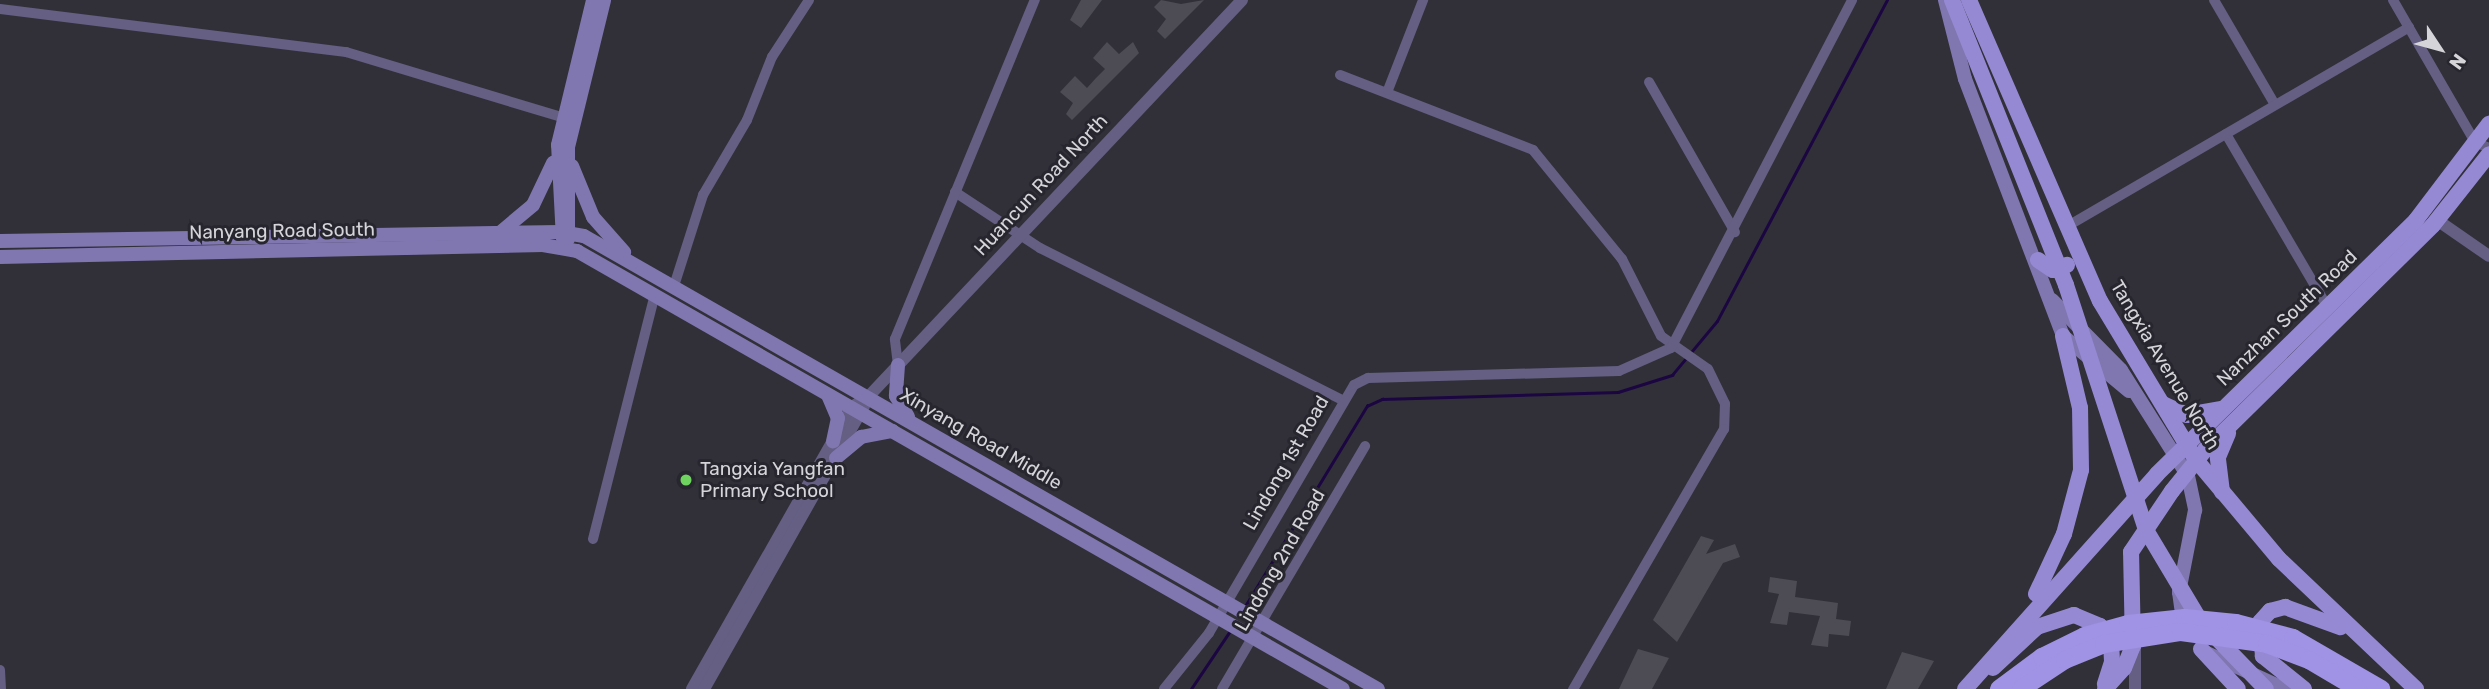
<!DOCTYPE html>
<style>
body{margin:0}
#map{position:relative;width:2489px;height:689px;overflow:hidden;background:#313039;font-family:Rubik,sans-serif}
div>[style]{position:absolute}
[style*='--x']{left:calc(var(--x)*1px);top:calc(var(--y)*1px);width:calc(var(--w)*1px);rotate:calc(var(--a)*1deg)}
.stream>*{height:2.5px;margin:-1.25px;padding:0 1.25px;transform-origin:1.25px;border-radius:1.25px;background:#1b0642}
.building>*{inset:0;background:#4d4c55}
.minor>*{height:10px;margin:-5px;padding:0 5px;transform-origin:5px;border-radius:5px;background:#645f83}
.tertiary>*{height:12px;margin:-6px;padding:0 6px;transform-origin:6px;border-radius:6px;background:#645f83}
.secondary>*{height:14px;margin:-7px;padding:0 7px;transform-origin:7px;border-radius:7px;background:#8077b1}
.primary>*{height:16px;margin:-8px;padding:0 8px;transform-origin:8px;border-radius:8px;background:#9689d4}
.trunk>*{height:18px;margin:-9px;padding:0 9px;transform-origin:9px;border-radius:9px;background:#a092e4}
.dots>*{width:19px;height:19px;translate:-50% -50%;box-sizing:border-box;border:4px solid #27262f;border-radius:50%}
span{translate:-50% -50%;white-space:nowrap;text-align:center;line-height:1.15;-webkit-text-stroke:6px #27262f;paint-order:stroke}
.street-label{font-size:19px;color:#d4d4d9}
.poi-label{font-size:19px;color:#d4d4d9}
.left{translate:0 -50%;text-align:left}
.north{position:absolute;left:2405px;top:14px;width:70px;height:70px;-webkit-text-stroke:5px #27262f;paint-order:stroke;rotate:126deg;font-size:19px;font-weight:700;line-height:28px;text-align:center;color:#d4d4d9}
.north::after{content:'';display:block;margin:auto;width:24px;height:32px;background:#d4d4d9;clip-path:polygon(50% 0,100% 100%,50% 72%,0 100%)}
</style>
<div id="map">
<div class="stream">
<div style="--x:1244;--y:608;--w:237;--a:-58.7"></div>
<div style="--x:1367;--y:406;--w:17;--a:-25"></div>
<div style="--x:1382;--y:399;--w:236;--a:-1.7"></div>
<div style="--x:1618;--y:392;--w:57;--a:-17.5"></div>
<div style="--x:1672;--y:375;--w:70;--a:-50.2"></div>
<div style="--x:1717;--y:321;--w:363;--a:-62.1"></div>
<div style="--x:1191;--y:689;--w:70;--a:-56.1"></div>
</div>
<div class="building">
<div style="clip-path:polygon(1081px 0,1102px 0,1081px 28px,1070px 20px)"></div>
<div style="clip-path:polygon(1161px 0,1181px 4px,1204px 0,1165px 39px,1157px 31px,1166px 19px,1154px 7px)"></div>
<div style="clip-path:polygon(1107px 42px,1119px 54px,1133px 42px,1139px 53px,1072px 120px,1066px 114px,1073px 103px,1060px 92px,1075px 76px,1087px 88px,1096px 78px,1105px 69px,1093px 58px)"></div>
<div style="clip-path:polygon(1701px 536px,1714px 540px,1706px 554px,1735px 544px,1740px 557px,1723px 563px,1677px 642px,1653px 620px)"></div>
<div style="clip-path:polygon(1770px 577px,1797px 581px,1795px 597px,1838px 603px,1836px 619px,1851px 621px,1849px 636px,1829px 634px,1828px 647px,1811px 645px,1820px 616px,1789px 612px,1787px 625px,1770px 623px,1779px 594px,1768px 592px)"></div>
<div style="clip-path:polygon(1638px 649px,1669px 658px,1652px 689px,1619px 689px)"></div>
<div style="clip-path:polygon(1902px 652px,1934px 661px,1918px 689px,1886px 689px)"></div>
</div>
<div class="minor">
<div style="--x:2214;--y:0;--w:121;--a:59.8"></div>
<div style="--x:2393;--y:0;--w:164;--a:60"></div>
<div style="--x:2475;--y:142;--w:15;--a:23"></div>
<div style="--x:0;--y:9;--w:349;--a:7.1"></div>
<div style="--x:346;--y:52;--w:232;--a:16.8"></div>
<div style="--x:1340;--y:75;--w:207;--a:21.2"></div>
<div style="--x:1533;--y:150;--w:141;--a:50.8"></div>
<div style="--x:1622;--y:259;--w:86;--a:63.1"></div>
<div style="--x:1661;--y:336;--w:57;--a:35.1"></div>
<div style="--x:1708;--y:369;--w:39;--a:64"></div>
<div style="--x:1725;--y:404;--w:25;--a:92"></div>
<div style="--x:1724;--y:429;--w:301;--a:120.1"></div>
<div style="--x:1649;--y:82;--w:173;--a:60.2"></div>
<div style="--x:1388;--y:90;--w:97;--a:-68.7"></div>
<div style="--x:2226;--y:134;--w:202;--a:59.6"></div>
<div style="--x:955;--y:192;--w:102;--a:33.4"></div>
<div style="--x:1040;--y:248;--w:338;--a:26.7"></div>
<div style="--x:2066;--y:227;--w:397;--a:-30.2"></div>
<div style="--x:674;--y:286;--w:96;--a:-72.3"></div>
<div style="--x:703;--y:195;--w:87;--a:-59.6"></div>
<div style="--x:747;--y:120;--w:68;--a:-68.4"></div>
<div style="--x:772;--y:57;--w:68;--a:-57"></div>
<div style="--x:898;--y:365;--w:26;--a:-97"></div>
<div style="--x:895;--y:339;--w:367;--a:-67.6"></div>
<div style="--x:593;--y:539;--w:253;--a:-75.8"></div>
<div style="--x:0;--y:670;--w:19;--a:87"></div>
<div style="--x:1164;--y:689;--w:72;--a:-51.2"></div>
<div style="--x:1209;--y:633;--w:287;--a:-59.7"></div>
<div style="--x:1354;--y:385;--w:16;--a:-27"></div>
<div style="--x:1368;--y:378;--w:251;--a:-1.6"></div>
<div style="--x:1619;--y:371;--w:57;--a:-23.9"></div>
<div style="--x:1671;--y:348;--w:392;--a:-62.5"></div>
<div style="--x:1222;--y:689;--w:282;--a:-59.5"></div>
</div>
<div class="tertiary">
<div style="--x:2437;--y:220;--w:63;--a:34.7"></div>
<div style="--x:2135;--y:637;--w:52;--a:90"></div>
<div style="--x:692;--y:689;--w:324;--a:-60.4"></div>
<div style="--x:852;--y:407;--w:20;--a:-33"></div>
<div style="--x:869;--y:396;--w:544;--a:-46.71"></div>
<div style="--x:704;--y:689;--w:325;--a:-60.5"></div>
</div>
<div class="secondary">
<div style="--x:1945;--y:0;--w:81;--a:75.8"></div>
<div style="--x:1965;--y:79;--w:275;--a:69.1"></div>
<div style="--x:2063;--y:336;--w:86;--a:39.8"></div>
<div style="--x:572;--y:166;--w:55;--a:67.6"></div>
<div style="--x:593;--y:217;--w:47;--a:48.5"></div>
<div style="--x:502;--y:231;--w:40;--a:-40"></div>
<div style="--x:533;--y:205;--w:47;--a:-64.5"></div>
<div style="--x:563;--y:239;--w:94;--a:-93"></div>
<div style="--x:558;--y:145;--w:149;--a:-76.4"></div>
<div style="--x:568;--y:239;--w:92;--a:-90"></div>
<div style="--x:568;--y:147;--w:151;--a:-76.2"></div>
<div style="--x:0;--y:241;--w:561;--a:-0.92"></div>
<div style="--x:561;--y:232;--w:23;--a:10"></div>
<div style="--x:584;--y:236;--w:914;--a:29.71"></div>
<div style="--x:0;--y:257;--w:543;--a:-1.27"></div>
<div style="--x:543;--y:245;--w:35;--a:10"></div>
<div style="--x:577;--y:251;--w:882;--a:29.76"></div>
<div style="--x:2052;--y:300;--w:98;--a:45.4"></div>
<div style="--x:2121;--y:370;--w:125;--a:57.7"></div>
<div style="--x:2188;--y:476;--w:35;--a:78"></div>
<div style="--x:2195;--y:510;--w:84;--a:101"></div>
<div style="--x:2179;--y:592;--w:35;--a:82"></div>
<div style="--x:898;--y:365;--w:31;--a:94"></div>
<div style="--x:896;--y:396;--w:24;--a:60"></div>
<div style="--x:828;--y:395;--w:25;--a:67"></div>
<div style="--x:838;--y:418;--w:24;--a:102"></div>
<div style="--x:836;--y:458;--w:33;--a:-40"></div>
<div style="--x:861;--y:437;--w:32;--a:-11"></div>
<div style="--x:2207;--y:653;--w:86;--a:24.8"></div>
</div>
<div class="primary">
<div style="--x:1952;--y:0;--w:307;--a:68.2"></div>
<div style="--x:2066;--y:285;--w:258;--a:71.9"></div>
<div style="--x:2146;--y:530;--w:107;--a:59.1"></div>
<div style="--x:2201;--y:622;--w:93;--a:45.9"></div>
<div style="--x:1969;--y:0;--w:328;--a:66.5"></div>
<div style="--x:2100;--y:301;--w:186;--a:58.9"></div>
<div style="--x:2196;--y:460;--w:129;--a:50"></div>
<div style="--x:2279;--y:559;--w:189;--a:43.5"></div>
<div style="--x:2038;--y:260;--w:18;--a:34"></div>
<div style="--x:2053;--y:270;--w:15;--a:-20"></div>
<div style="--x:2163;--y:404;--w:26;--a:25"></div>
<div style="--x:2187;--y:415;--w:35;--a:-10"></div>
<div style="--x:2222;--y:492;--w:35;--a:-97"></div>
<div style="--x:2218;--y:457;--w:26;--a:-67"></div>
<div style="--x:2036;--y:594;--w:66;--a:-65"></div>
<div style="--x:2064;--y:534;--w:66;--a:-75.1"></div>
<div style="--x:2081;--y:470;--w:62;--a:-90.9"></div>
<div style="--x:2080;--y:408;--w:74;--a:-103.3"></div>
<div style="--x:2201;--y:649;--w:54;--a:47.2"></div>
<div style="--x:1993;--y:668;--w:60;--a:-43"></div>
<div style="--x:2037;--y:627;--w:39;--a:-18"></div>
<div style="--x:2074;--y:615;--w:28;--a:23"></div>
<div style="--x:2100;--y:626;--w:19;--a:55"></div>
<div style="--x:2111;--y:642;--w:20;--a:87"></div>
<div style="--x:2112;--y:662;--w:23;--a:108"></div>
<div style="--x:1965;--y:689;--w:288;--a:-48.2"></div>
<div style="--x:2157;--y:474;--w:363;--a:-44.4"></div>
<div style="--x:2416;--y:220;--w:121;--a:-52.8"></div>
<div style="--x:2105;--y:689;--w:28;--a:-48"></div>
<div style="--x:2124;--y:668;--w:24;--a:-68"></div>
<div style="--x:2133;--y:646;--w:94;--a:-91.2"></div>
<div style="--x:2131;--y:552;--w:73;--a:-56.1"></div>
<div style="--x:2172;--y:491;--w:53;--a:-51.2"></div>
<div style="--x:2205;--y:450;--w:320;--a:-44.6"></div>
<div style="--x:2433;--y:225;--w:90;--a:-51.7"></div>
<div style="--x:2304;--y:689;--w:53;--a:-141.2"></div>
<div style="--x:2263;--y:656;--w:34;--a:-95"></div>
<div style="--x:2260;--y:622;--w:15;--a:-48"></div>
<div style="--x:2270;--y:611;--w:16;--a:-15"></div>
<div style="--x:2285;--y:607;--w:59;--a:20"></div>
</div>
<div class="trunk">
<div style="--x:1999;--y:689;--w:54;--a:-36.7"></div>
<div style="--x:2042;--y:657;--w:48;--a:-26"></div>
<div style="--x:2085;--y:636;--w:45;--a:-15.6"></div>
<div style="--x:2128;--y:624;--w:57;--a:-6"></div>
<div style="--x:2185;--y:618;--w:51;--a:5.6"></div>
<div style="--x:2236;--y:623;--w:59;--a:14.7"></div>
<div style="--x:2293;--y:638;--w:102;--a:30.1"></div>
<div style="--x:2021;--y:689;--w:53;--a:-33.4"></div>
<div style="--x:2065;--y:660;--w:42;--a:-22.3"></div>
<div style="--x:2104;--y:644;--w:78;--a:-8.9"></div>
<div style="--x:2181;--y:632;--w:87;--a:7.9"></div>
<div style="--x:2267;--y:644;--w:45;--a:20.9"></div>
<div style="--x:2309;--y:660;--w:57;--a:30.6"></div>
</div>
<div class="dots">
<div style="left:686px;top:480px;background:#6fd35f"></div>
</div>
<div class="street-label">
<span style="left:1041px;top:185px;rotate:-47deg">Huancun Road North</span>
<span style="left:282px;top:231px;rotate:-1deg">Nanyang Road South</span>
<span style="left:2287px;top:318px;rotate:-44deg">Nanzhan South Road</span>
<span style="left:2165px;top:365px;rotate:59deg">Tangxia Avenue North</span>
<span style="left:981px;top:439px;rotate:30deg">Xinyang Road Middle</span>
<span style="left:1286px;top:463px;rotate:-60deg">Lindong 1st Road</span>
<span style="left:1280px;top:560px;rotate:-60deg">Lindong 2nd Road</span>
</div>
<div class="poi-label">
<span class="left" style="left:700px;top:480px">Tangxia Yangfan<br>Primary School</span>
</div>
<div class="north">N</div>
</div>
